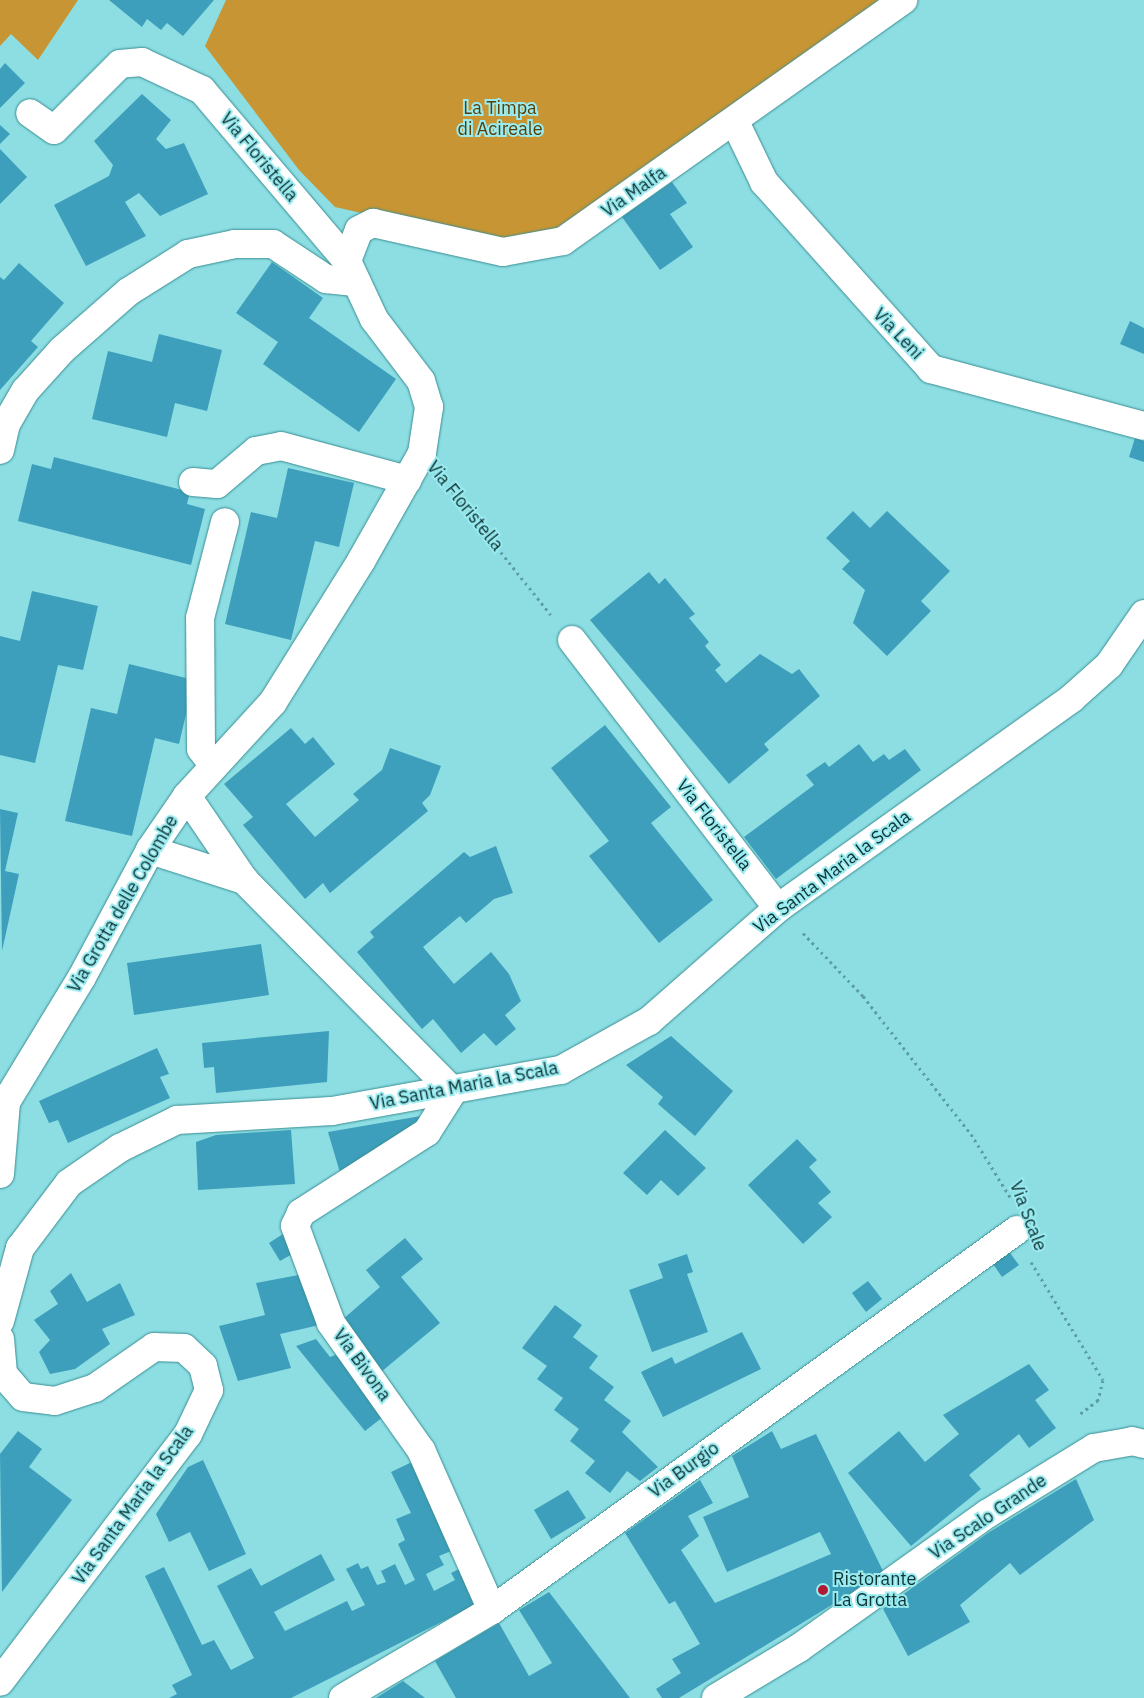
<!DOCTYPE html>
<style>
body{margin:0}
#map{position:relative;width:1144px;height:1698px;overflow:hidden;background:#8cdee3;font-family:"IBM Plex Sans",sans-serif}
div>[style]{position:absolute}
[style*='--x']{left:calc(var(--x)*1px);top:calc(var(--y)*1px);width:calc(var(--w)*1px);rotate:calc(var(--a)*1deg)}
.green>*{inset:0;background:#c79533}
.building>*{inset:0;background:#3d9fbb}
.path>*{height:3px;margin-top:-1.5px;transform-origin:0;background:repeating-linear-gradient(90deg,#5d9ea1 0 2.5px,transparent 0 6.5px)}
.roads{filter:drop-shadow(0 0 1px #3a8e93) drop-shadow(0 0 1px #3a8e93)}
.street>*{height:28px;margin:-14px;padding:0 14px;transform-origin:14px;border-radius:14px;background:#fff}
.dots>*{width:14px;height:14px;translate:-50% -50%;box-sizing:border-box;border:2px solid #99ebf0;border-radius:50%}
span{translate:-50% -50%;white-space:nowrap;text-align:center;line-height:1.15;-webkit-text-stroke:4px #99ebf0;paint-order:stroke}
.park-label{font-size:18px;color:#583d02}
.street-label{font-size:18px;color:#0f3234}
.poi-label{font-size:18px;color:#0f3234}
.left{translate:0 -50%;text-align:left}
</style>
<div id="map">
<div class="green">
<div style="clip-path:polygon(0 0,78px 0,38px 60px,11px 34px,0 46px)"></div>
<div style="clip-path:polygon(226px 0,882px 0,553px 233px,490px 242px,335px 207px,299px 170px,205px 46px)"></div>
</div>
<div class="building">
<div style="clip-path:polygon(109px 0,214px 0,183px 36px,167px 23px,161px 30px,147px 19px,142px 27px)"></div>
<div style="clip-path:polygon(5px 63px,25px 83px,0 108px,0 69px)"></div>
<div style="clip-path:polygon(142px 94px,171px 120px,156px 139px,166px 149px,184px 143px,208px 194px,160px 216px,139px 193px,125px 202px,146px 236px,86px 266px,54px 205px,109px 176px,113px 165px,94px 141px)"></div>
<div style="clip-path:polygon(0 125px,10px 134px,0 144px)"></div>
<div style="clip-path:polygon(0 149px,27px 177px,0 204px)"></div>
<div style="clip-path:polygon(672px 182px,687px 203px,670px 214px,693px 247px,660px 270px,622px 217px)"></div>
<div style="clip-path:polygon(272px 262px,323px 298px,309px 318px,396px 379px,359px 432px,263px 364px,278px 342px,236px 313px)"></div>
<div style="clip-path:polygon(19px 263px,64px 303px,31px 341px,38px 347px,0 390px,0 277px,4px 280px)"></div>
<div style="clip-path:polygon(1130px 321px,1144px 328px,1144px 354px,1120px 344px)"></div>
<div style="clip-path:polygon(159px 334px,222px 350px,207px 411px,175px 403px,167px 437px,92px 419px,108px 351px,152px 362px)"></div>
<div style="clip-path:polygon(1135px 438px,1144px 441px,1144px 462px,1129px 457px)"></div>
<div style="clip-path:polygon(54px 457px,190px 492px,187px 504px,205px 509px,191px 565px,18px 521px,32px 464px,51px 469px)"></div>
<div style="clip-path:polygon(288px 468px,354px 483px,339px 547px,315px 541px,291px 640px,225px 624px,251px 512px,277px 518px)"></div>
<div style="clip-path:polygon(853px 511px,870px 528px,887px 511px,950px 571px,921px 601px,931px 611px,887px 656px,853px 623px,865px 590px,842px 569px,850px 561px,826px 538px)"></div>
<div style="clip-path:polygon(649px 572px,659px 584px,665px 578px,695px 614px,689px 618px,709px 642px,705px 646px,721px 665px,715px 670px,726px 683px,760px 654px,792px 674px,799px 669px,820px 696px,764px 744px,769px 750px,729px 784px,590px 620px)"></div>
<div style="clip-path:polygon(32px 591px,98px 606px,83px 670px,58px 665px,35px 763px,0 755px,0 636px,20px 641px)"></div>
<div style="clip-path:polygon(129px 664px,194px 680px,179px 744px,155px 738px,132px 836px,65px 821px,91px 708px,117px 714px)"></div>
<div style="clip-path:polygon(605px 725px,671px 807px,651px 823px,713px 900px,659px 943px,589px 856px,609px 841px,551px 768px)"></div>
<div style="clip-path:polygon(291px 728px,305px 744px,313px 737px,335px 764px,286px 804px,315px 837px,359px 800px,353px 794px,382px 770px,390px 748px,441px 766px,430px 795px,422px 803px,428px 811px,330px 893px,323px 883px,305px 899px,243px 825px,253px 817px,224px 784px)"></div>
<div style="clip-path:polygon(859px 744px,873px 762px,884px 754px,889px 760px,905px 749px,921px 770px,776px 879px,744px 837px,814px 785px,806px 775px,825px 762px,829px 767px)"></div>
<div style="clip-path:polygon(0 809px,18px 813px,5px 871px,19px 874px,2px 951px)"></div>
<div style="clip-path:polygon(496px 846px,513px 893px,494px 899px,466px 923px,460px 916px,423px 947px,454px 984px,491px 952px,509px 974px,521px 1001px,505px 1015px,516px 1029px,496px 1046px,484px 1033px,461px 1053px,433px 1019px,422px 1029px,357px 952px,374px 937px,370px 932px,464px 852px,470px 857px)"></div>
<div style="clip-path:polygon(261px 944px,269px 995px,134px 1015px,127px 963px)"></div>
<div style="clip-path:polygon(329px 1031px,327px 1082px,216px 1093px,214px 1067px,204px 1068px,202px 1043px)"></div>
<div style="clip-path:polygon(671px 1036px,733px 1091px,695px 1136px,658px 1104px,663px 1097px,626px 1065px)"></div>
<div style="clip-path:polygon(157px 1048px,169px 1074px,160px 1077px,170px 1098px,68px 1143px,58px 1120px,49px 1123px,39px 1101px)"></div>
<div style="clip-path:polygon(421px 1116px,422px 1128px,341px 1176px,328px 1132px)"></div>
<div style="clip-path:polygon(291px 1130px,295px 1184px,198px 1190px,196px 1142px,216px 1135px)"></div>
<div style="clip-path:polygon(665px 1130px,706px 1168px,678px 1196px,661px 1180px,647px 1195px,623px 1173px)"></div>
<div style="clip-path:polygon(797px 1139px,817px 1160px,809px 1167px,831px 1192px,818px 1203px,832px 1217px,803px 1244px,748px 1185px)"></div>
<div style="clip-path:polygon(283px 1234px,294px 1253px,280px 1261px,269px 1243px)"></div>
<div style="clip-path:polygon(405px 1238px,423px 1259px,401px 1277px,440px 1323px,381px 1372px,342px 1320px,380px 1287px,366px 1270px)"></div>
<div style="clip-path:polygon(1007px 1249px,1019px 1265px,1002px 1277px,991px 1261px)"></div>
<div style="clip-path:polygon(687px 1254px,693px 1272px,687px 1274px,708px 1332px,652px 1352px,629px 1290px,663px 1278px,658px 1264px)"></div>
<div style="clip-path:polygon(71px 1273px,87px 1302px,120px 1283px,135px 1315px,102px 1329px,110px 1344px,75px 1369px,50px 1374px,39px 1352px,50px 1340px,34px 1320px,58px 1304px,50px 1291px)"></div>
<div style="clip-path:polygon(304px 1274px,324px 1324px,280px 1334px,291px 1368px,238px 1381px,219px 1326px,265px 1315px,256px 1283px)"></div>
<div style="clip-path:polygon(868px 1281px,882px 1299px,866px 1312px,852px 1293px)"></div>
<div style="clip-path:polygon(555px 1305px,582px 1325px,573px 1337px,598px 1356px,589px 1368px,614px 1387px,604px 1400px,631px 1421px,622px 1432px,658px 1467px,640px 1481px,627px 1471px,610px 1493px,585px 1473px,595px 1461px,570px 1441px,579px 1429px,554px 1410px,563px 1398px,537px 1379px,547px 1366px,522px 1348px)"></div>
<div style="clip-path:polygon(742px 1332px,761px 1369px,663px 1417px,641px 1372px,672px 1357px,675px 1364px)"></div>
<div style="clip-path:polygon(316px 1339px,330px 1357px,340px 1353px,388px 1413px,365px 1431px,296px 1346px)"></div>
<div style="clip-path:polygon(1029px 1364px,1049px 1390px,1035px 1400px,1056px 1428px,1029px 1448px,1019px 1434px,969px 1475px,981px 1489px,911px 1546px,848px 1473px,899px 1431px,925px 1462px,959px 1434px,943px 1415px)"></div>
<div style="clip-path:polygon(18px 1431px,42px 1449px,29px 1467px,72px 1500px,2px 1592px,0 1454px)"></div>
<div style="clip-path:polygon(772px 1431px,781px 1449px,816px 1434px,884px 1573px,679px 1698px,662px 1698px,656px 1689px,681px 1673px,672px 1659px,700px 1644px,675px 1601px,669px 1604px,625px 1533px,700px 1480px,713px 1503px,688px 1516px,699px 1536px,681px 1550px,715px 1603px,831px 1554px,820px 1532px,727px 1572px,703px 1517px,749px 1497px,732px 1456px)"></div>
<div style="clip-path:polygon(203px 1460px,246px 1554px,209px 1571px,190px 1532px,169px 1542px,156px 1514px,188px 1467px)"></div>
<div style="clip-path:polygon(414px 1461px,456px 1549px,439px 1556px,444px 1565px,426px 1574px,434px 1591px,455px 1580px,451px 1573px,463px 1567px,481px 1602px,291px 1698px,169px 1698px,177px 1694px,172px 1685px,192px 1675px,145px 1576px,164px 1567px,202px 1645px,214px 1640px,231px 1670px,254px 1658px,217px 1586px,251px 1568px,261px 1586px,321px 1554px,335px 1580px,274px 1612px,285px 1631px,347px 1601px,352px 1611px,365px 1605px,346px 1569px,358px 1563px,361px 1569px,368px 1566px,377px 1585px,386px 1582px,381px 1571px,395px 1564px,405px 1585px,415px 1580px,398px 1544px,405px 1540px,396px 1519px,411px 1513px,391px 1472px)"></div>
<div style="clip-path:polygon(1076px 1479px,1094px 1520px,1020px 1575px,1010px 1563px,960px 1605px,970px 1622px,908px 1656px,883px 1609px,988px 1533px)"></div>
<div style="clip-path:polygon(568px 1490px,586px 1518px,551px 1539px,534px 1510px)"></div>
<div style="clip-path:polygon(549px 1592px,630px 1698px,456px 1698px,435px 1661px,499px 1623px,529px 1676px,552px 1663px,519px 1610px)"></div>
<div style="clip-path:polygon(403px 1681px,425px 1698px,376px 1698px)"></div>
</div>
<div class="path">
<div style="--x:444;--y:481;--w:171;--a:51.4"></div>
<div style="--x:803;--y:933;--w:87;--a:46.4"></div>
<div style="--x:863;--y:996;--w:175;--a:52"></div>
<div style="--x:971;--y:1134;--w:74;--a:58.2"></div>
<div style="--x:1031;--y:1262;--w:138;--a:58.6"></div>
<div style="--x:1103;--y:1380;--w:21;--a:104"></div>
<div style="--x:1098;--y:1400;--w:24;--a:142"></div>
</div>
<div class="roads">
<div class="street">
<div style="--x:735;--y:122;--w:67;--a:64.2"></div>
<div style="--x:764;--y:182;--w:251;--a:48.2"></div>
<div style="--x:931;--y:369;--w:220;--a:15"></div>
<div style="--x:347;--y:261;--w:33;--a:-69"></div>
<div style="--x:359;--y:230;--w:16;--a:-27"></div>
<div style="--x:373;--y:223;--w:133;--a:12.6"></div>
<div style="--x:503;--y:252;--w:61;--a:-10.4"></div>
<div style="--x:563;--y:241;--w:417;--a:-35.3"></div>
<div style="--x:0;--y:450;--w:27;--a:-77"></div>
<div style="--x:6;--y:424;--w:39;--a:-60"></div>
<div style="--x:26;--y:390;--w:54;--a:-48"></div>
<div style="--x:62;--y:350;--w:88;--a:-41.3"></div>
<div style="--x:128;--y:292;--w:71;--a:-32.3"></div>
<div style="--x:188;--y:254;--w:48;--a:-12"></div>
<div style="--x:235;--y:244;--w:38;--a:0"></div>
<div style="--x:273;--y:244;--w:64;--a:33.4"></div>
<div style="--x:326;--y:279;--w:31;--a:6"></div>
<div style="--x:193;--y:482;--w:24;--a:5"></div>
<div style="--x:217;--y:484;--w:51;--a:-40.2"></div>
<div style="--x:256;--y:451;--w:25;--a:-11"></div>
<div style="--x:281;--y:446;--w:131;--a:15.1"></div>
<div style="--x:572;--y:640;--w:338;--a:52.5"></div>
<div style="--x:214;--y:766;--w:21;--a:-127"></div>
<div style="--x:201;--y:749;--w:131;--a:-90.4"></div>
<div style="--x:200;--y:618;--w:99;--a:-75.4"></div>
<div style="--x:187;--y:796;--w:102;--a:55.8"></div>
<div style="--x:244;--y:880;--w:297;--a:45.3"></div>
<div style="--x:453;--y:1091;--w:49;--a:122.4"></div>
<div style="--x:427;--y:1132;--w:150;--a:147.3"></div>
<div style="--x:301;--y:1213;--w:14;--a:115"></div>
<div style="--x:295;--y:1226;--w:103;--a:69.6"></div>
<div style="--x:331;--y:1323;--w:156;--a:54.7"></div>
<div style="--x:421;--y:1450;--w:175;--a:66.1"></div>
<div style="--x:150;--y:850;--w:99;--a:17.7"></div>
<div style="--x:0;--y:1174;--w:72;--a:-85.2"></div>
<div style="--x:6;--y:1102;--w:146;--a:-58.7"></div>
<div style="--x:82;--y:977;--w:144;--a:-61.8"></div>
<div style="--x:150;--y:850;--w:65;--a:-55.6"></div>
<div style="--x:187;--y:796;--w:127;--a:-47.5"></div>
<div style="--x:273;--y:702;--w:166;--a:-58"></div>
<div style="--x:361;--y:561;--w:124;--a:-60.5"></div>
<div style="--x:422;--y:453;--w:47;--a:-81.3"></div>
<div style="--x:429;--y:407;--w:27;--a:-107"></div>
<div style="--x:421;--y:381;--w:78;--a:-127.2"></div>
<div style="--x:374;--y:319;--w:64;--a:-115"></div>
<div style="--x:347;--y:261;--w:224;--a:-130.3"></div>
<div style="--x:202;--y:90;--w:66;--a:-155"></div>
<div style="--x:142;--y:62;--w:22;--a:175"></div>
<div style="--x:120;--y:64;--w:93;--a:135"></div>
<div style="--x:54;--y:130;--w:29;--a:-145"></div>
<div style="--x:0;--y:1321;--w:76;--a:-74.7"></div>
<div style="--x:20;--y:1248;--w:81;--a:-53"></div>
<div style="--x:69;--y:1183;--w:62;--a:-34.5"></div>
<div style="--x:120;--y:1148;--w:64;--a:-26.2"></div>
<div style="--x:177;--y:1120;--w:155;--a:-3.3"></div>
<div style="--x:332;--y:1111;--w:233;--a:-10.2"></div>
<div style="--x:561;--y:1070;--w:101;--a:-29.1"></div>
<div style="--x:649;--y:1021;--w:171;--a:-41.2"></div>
<div style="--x:778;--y:908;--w:361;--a:-35.5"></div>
<div style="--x:1072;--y:698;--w:50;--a:-41.7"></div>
<div style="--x:1109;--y:665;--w:62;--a:-55.5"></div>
<div style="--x:0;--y:1339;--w:35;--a:85"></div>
<div style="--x:3;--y:1374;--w:30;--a:49"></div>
<div style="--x:23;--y:1397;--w:32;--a:7"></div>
<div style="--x:55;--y:1401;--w:42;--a:-18"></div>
<div style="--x:95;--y:1388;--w:72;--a:-34.8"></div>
<div style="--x:154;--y:1347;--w:30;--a:2"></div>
<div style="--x:184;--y:1348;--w:26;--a:43"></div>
<div style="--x:203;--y:1366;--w:25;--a:76"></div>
<div style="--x:209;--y:1390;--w:49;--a:115.5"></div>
<div style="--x:188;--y:1434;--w:311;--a:127.2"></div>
<div style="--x:343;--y:1698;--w:173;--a:-30.6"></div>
<div style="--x:492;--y:1610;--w:648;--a:-35.9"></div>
<div style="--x:716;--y:1698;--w:97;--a:-31.1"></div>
<div style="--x:799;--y:1648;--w:231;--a:-35.5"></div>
<div style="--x:987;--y:1514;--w:126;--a:-31.7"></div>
<div style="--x:1094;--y:1448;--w:39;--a:-10"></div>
<div style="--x:1132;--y:1441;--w:12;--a:14"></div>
</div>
</div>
<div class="dots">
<div style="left:823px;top:1590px;background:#af1b32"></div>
</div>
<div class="park-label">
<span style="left:500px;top:119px">La Timpa<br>di Acireale</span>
</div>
<div class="street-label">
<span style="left:259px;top:157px;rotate:50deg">Via Floristella</span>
<span style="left:634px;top:192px;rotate:-35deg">Via Malfa</span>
<span style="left:898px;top:334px;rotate:46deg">Via Leni</span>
<span style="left:465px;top:506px;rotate:51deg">Via Floristella</span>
<span style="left:714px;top:825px;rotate:52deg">Via Floristella</span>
<span style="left:832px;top:872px;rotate:-37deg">Via Santa Maria la Scala</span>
<span style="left:123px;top:904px;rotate:-60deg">Via Grotta delle Colombe</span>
<span style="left:464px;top:1086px;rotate:-11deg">Via Santa Maria la Scala</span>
<span style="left:1028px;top:1216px;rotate:69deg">Via Scale</span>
<span style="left:362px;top:1365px;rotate:54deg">Via Bivona</span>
<span style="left:684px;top:1470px;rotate:-36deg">Via Burgio</span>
<span style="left:133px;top:1505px;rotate:-54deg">Via Santa Maria la Scala</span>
<span style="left:988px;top:1517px;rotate:-34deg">Via Scalo Grande</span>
</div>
<div class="poi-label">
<span class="left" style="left:833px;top:1590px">Ristorante<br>La Grotta</span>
</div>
</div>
